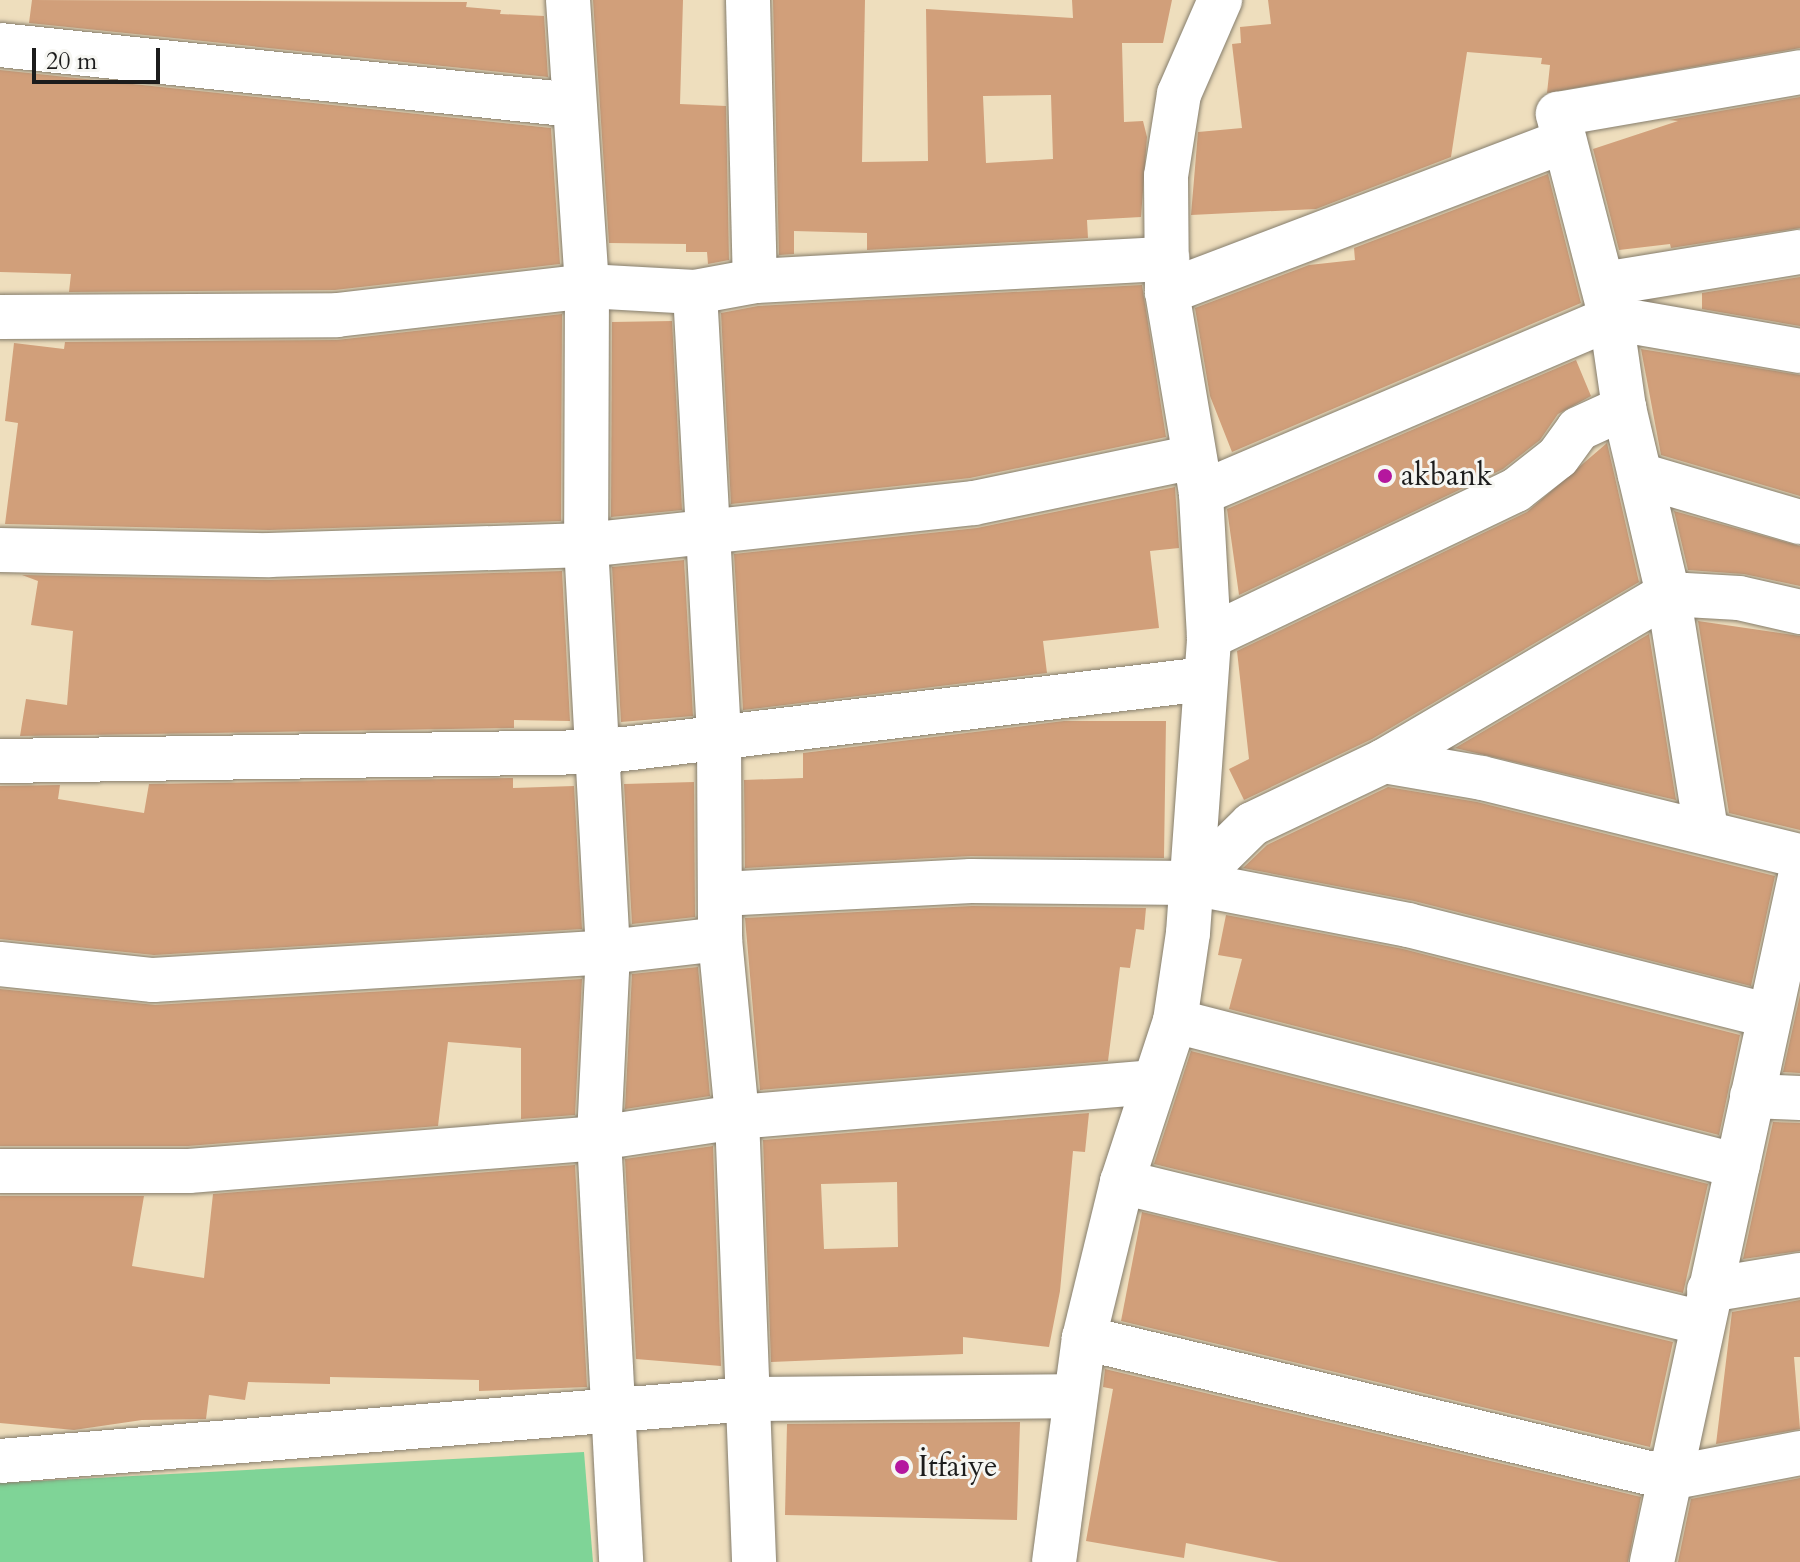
<!DOCTYPE html>
<meta charset="utf-8">
<style>
body{margin:0}
#map{position:relative;width:1800px;height:1562px;overflow:hidden;background:#eedebd;font-family:Cardo,serif}
div>[style]{position:absolute}
[style*='--x']{left:calc(var(--x)*1px);top:calc(var(--y)*1px);width:calc(var(--w)*1px);rotate:calc(var(--a)*1deg)}
.green>*{inset:0;background:#7fd497}
.building>*{inset:0;background:#d19f7a}
.roads{filter:drop-shadow(0 0 2px #857d6c) drop-shadow(0 0 2px #857d6c)}
.minor>*{height:44px;margin:-22px;padding:0 22px;transform-origin:22px;border-radius:22px;background:#fff}
.tertiary>*{height:44px;margin:-22px;padding:0 22px;transform-origin:22px;border-radius:22px;background:#fff}
.dots>*{width:22px;height:22px;translate:-50% -50%;box-sizing:border-box;border:4px solid #f6f6f2;border-radius:50%}
span{translate:-50% -50%;white-space:nowrap;text-align:center;line-height:1.15;-webkit-text-stroke:6px #f6f6f2;paint-order:stroke}
.poi-label{font-size:30px;color:#1c1c1c}
.left{translate:0 -50%;text-align:left}
.scale{position:absolute;left:32px;top:48px;width:128px;height:36px;box-sizing:border-box;border:4px solid #1c1c1c;border-top:0;padding-left:10px;font-size:24px;line-height:28px;white-space:nowrap;color:#1c1c1c;-webkit-text-stroke:6px #f6f6f2;paint-order:stroke}
</style>
<div id="map">
<div class="green">
<div style="clip-path:polygon(584px 1452px,593px 1562px,0 1562px,0 1483px)"></div>
</div>
<div class="building">
<div style="clip-path:polygon(32px 0,467px 2px,466px 7px,501px 10px,500px 14px,544px 16px,548px 77px,29px 23px)"></div>
<div style="clip-path:polygon(593px 0,683px 0,680px 104px,726px 106px,729px 260px,708px 264px,707px 252px,686px 252px,686px 244px,609px 243px)"></div>
<div style="clip-path:polygon(evenodd,773px 0,865px 0,862px 162px,928px 161px,926px 9px,1073px 18px,1072px 0,1172px 0,1163px 43px,1122px 43px,1124px 122px,1143px 121px,1147px 137px,1141px 217px,1087px 220px,1088px 238px,867px 250px,867px 233px,794px 231px,794px 254px,779px 255px,773px 0,1051px 95px,1053px 159px,986px 163px,983px 96px,1051px 95px)"></div>
<div style="clip-path:polygon(1268px 0,1800px 0,1800px 48px,1547px 93px,1550px 65px,1541px 64px,1542px 58px,1467px 52px,1451px 157px,1316px 209px,1191px 215px,1198px 132px,1242px 128px,1232px 44px,1241px 43px,1240px 27px,1271px 24px)"></div>
<div style="clip-path:polygon(0 70px,551px 128px,560px 264px,335px 290px,69px 292px,71px 274px,0 272px)"></div>
<div style="clip-path:polygon(1800px 97px,1800px 228px,1671px 248px,1670px 244px,1619px 250px,1593px 149px,1678px 121px,1669px 120px)"></div>
<div style="clip-path:polygon(1548px 174px,1581px 303px,1232px 452px,1210px 396px,1195px 308px,1309px 265px,1355px 260px,1354px 248px)"></div>
<div style="clip-path:polygon(1800px 277px,1800px 326px,1702px 309px,1702px 293px)"></div>
<div style="clip-path:polygon(1142px 285px,1166px 437px,970px 478px,731px 504px,721px 313px,758px 306px)"></div>
<div style="clip-path:polygon(562px 314px,561px 521px,269px 530px,5px 524px,18px 423px,5px 421px,14px 343px,64px 349px,65px 342px,337px 340px)"></div>
<div style="clip-path:polygon(672px 321px,682px 510px,611px 517px,612px 322px)"></div>
<div style="clip-path:polygon(1641px 349px,1800px 375px,1800px 496px,1661px 455px)"></div>
<div style="clip-path:polygon(1576px 360px,1591px 396px,1558px 414px,1540px 440px,1503px 469px,1239px 595px,1227px 509px)"></div>
<div style="clip-path:polygon(1607px 443px,1639px 582px,1372px 739px,1244px 800px,1229px 769px,1249px 759px,1237px 651px,1527px 512px)"></div>
<div style="clip-path:polygon(1175px 487px,1179px 548px,1150px 551px,1159px 628px,1043px 641px,1047px 673px,743px 710px,734px 554px,977px 528px)"></div>
<div style="clip-path:polygon(1674px 511px,1800px 546px,1800px 586px,1744px 574px,1688px 570px)"></div>
<div style="clip-path:polygon(684px 560px,693px 716px,621px 722px,612px 567px)"></div>
<div style="clip-path:polygon(562px 571px,570px 721px,514px 720px,514px 728px,20px 736px,26px 699px,67px 705px,73px 631px,31px 625px,38px 581px,22px 575px,269px 580px)"></div>
<div style="clip-path:polygon(1698px 621px,1800px 636px,1800px 830px,1729px 813px)"></div>
<div style="clip-path:polygon(1649px 634px,1676px 800px,1455px 748px)"></div>
<div style="clip-path:polygon(1064px 721px,1166px 721px,1164px 858px,971px 856px,745px 868px,744px 780px,803px 778px,803px 753px)"></div>
<div style="clip-path:polygon(513px 778px,513px 788px,574px 786px,582px 929px,154px 955px,0 939px,0 786px,60px 785px,58px 799px,144px 813px,149px 784px)"></div>
<div style="clip-path:polygon(694px 782px,695px 917px,632px 924px,624px 784px)"></div>
<div style="clip-path:polygon(1388px 787px,1477px 802px,1775px 876px,1751px 986px,1414px 901px,1243px 868px,1267px 845px)"></div>
<div style="clip-path:polygon(972px 906px,1146px 908px,1144px 930px,1136px 929px,1130px 968px,1120px 967px,1108px 1061px,760px 1090px,745px 918px)"></div>
<div style="clip-path:polygon(1226px 915px,1403px 949px,1740px 1035px,1719px 1135px,1229px 1009px,1242px 959px,1218px 955px)"></div>
<div style="clip-path:polygon(698px 967px,710px 1096px,625px 1109px,632px 974px)"></div>
<div style="clip-path:polygon(582px 979px,575px 1115px,521px 1119px,521px 1048px,448px 1042px,438px 1126px,188px 1146px,0 1146px,0 989px,155px 1005px)"></div>
<div style="clip-path:polygon(1800px 995px,1800px 1073px,1783px 1072px)"></div>
<div style="clip-path:polygon(1191px 1051px,1708px 1184px,1683px 1293px,1154px 1164px)"></div>
<div style="clip-path:polygon(evenodd,1089px 1113px,1085px 1152px,1073px 1151px,1060px 1291px,1049px 1347px,963px 1337px,963px 1354px,771px 1362px,763px 1140px,1089px 1113px,897px 1182px,898px 1247px,824px 1249px,821px 1184px,897px 1182px)"></div>
<div style="clip-path:polygon(1773px 1122px,1800px 1123px,1800px 1251px,1743px 1259px)"></div>
<div style="clip-path:polygon(713px 1146px,721px 1366px,636px 1359px,625px 1159px)"></div>
<div style="clip-path:polygon(575px 1165px,587px 1387px,479px 1391px,479px 1380px,330px 1377px,330px 1384px,248px 1382px,245px 1400px,209px 1395px,206px 1419px,142px 1420px,74px 1430px,0 1423px,0 1196px,144px 1196px,132px 1266px,204px 1278px,213px 1194px)"></div>
<div style="clip-path:polygon(1142px 1212px,1673px 1342px,1650px 1447px,1121px 1321px)"></div>
<div style="clip-path:polygon(1800px 1300px,1800px 1357px,1794px 1357px,1800px 1429px,1716px 1444px,1732px 1312px)"></div>
<div style="clip-path:polygon(1105px 1369px,1641px 1497px,1628px 1562px,1279px 1562px,1186px 1543px,1184px 1558px,1086px 1541px,1113px 1389px,1103px 1387px)"></div>
<div style="clip-path:polygon(1020px 1422px,1017px 1520px,785px 1515px,787px 1424px)"></div>
<div style="clip-path:polygon(1800px 1478px,1800px 1562px,1678px 1562px,1691px 1499px)"></div>
</div>
<div class="roads">
<div class="minor">
<div style="--x:568;--y:0;--w:287;--a:86.2"></div>
<div style="--x:587;--y:286;--w:259;--a:90.2"></div>
<div style="--x:586;--y:545;--w:408;--a:86.9"></div>
<div style="--x:608;--y:952;--w:186;--a:92.8"></div>
<div style="--x:599;--y:1138;--w:425;--a:87"></div>
<div style="--x:748;--y:0;--w:281;--a:88.6"></div>
<div style="--x:0;--y:45;--w:577;--a:5.97"></div>
<div style="--x:1604;--y:284;--w:199;--a:-9.3"></div>
<div style="--x:695;--y:292;--w:446;--a:86.9"></div>
<div style="--x:719;--y:737;--w:202;--a:89.7"></div>
<div style="--x:720;--y:939;--w:179;--a:84.5"></div>
<div style="--x:737;--y:1117;--w:445;--a:87.8"></div>
<div style="--x:1167;--y:292;--w:425;--a:-20.8"></div>
<div style="--x:0;--y:317;--w:337;--a:-0.3"></div>
<div style="--x:337;--y:315;--w:252;--a:-6.6"></div>
<div style="--x:587;--y:286;--w:108;--a:3.2"></div>
<div style="--x:695;--y:292;--w:61;--a:-10.4"></div>
<div style="--x:755;--y:281;--w:413;--a:-3.1"></div>
<div style="--x:1640;--y:475;--w:167;--a:16.4"></div>
<div style="--x:1201;--y:493;--w:446;--a:-23.1"></div>
<div style="--x:1611;--y:318;--w:192;--a:9.9"></div>
<div style="--x:0;--y:550;--w:269;--a:1.1"></div>
<div style="--x:269;--y:555;--w:317;--a:-1.8"></div>
<div style="--x:586;--y:545;--w:390;--a:-6.2"></div>
<div style="--x:974;--y:503;--w:225;--a:-11.8"></div>
<div style="--x:1209;--y:637;--w:340;--a:-25.6"></div>
<div style="--x:1516;--y:490;--w:53;--a:-38.2"></div>
<div style="--x:1558;--y:457;--w:34;--a:-54"></div>
<div style="--x:1578;--y:429;--w:51;--a:-24.5"></div>
<div style="--x:0;--y:761;--w:599;--a:-0.86"></div>
<div style="--x:599;--y:752;--w:610;--a:-6.87"></div>
<div style="--x:1384;--y:761;--w:99;--a:9.8"></div>
<div style="--x:1482;--y:778;--w:327;--a:13.8"></div>
<div style="--x:1706;--y:830;--w:239;--a:-99.1"></div>
<div style="--x:1668;--y:594;--w:191;--a:-103.3"></div>
<div style="--x:1624;--y:408;--w:91;--a:-98.2"></div>
<div style="--x:1611;--y:318;--w:211;--a:-104.6"></div>
<div style="--x:1558;--y:114;--w:246;--a:-9.8"></div>
<div style="--x:1192;--y:883;--w:84;--a:-44.5"></div>
<div style="--x:1252;--y:824;--w:146;--a:-25.5"></div>
<div style="--x:1384;--y:761;--w:329;--a:-30.5"></div>
<div style="--x:1668;--y:594;--w:71;--a:3.2"></div>
<div style="--x:1739;--y:598;--w:63;--a:12.9"></div>
<div style="--x:721;--y:894;--w:250;--a:-3"></div>
<div style="--x:971;--y:881;--w:221;--a:0.5"></div>
<div style="--x:1192;--y:883;--w:220;--a:11"></div>
<div style="--x:1408;--y:925;--w:372;--a:14.1"></div>
<div style="--x:0;--y:964;--w:154;--a:6"></div>
<div style="--x:153;--y:980;--w:456;--a:-3.5"></div>
<div style="--x:608;--y:952;--w:113;--a:-6.6"></div>
<div style="--x:1175;--y:1021;--w:581;--a:14.44"></div>
<div style="--x:1752;--y:1096;--w:48;--a:2.4"></div>
<div style="--x:0;--y:1171;--w:189;--a:0"></div>
<div style="--x:189;--y:1171;--w:411;--a:-4.6"></div>
<div style="--x:599;--y:1138;--w:140;--a:-8.7"></div>
<div style="--x:737;--y:1117;--w:418;--a:-4.8"></div>
<div style="--x:1122;--y:1182;--w:597;--a:13.66"></div>
<div style="--x:1709;--y:1290;--w:92;--a:-9.4"></div>
<div style="--x:1084;--y:1338;--w:602;--a:13.44"></div>
<div style="--x:1670;--y:1478;--w:132;--a:-10.9"></div>
<div style="--x:0;--y:1461;--w:752;--a:-4.73"></div>
<div style="--x:749;--y:1399;--w:324;--a:-0.5"></div>
<div style="--x:1652;--y:1562;--w:701;--a:-77.81"></div>
</div>
<div class="tertiary">
<div style="--x:1054;--y:1562;--w:226;--a:-82.4"></div>
<div style="--x:1084;--y:1338;--w:161;--a:-76.3"></div>
<div style="--x:1122;--y:1182;--w:169;--a:-71.8"></div>
<div style="--x:1175;--y:1021;--w:89;--a:-81.6"></div>
<div style="--x:1188;--y:933;--w:297;--a:-85.9"></div>
<div style="--x:1209;--y:637;--w:144;--a:-93.2"></div>
<div style="--x:1201;--y:493;--w:204;--a:-99.6"></div>
<div style="--x:1167;--y:292;--w:116;--a:-90.5"></div>
<div style="--x:1166;--y:176;--w:83;--a:-81"></div>
<div style="--x:1179;--y:94;--w:103;--a:-66.4"></div>
</div>
</div>
<div class="dots">
<div style="left:1385px;top:476px;background:#b5179e"></div>
<div style="left:902px;top:1467px;background:#b5179e"></div>
</div>
<div class="poi-label">
<span class="left" style="left:1401px;top:476px">akbank</span>
<span class="left" style="left:918px;top:1467px">İtfaiye</span>
</div>
<div class="scale">20 m</div>
</div>
